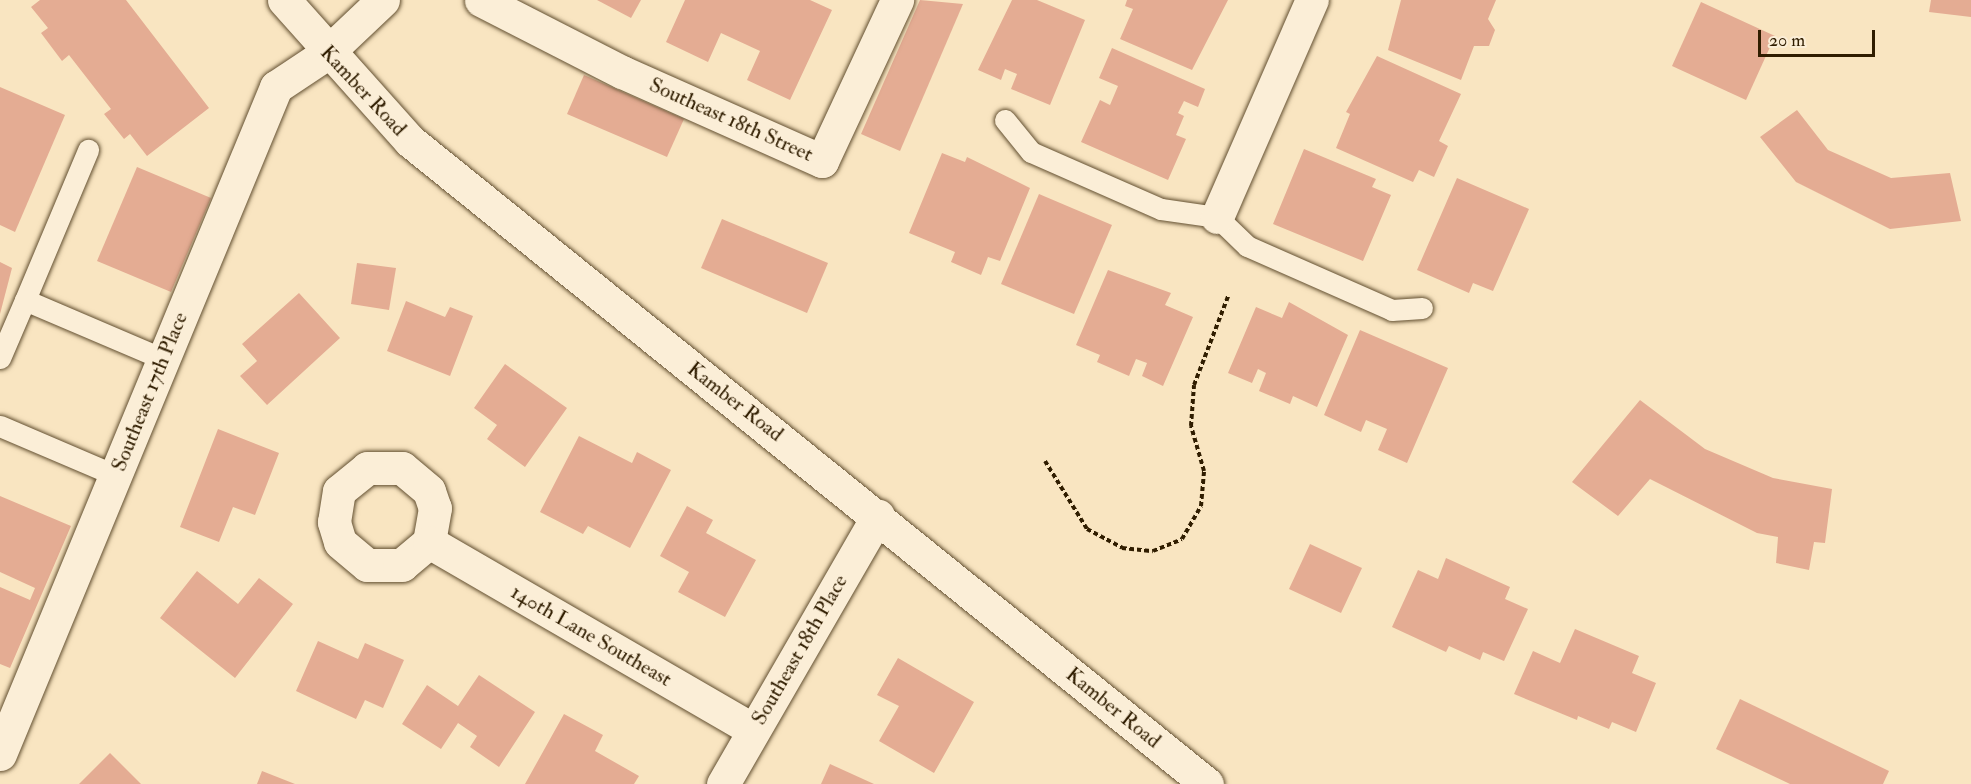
<!DOCTYPE html>
<style>
body{margin:0}
#map{position:relative;width:1971px;height:784px;overflow:hidden;background:#f9e5c1;font-family:"IM FELL Double Pica",serif}
div>[style]{position:absolute}
[style*='--x']{left:calc(var(--x)*1px);top:calc(var(--y)*1px);width:calc(var(--w)*1px);rotate:calc(var(--a)*1deg)}
.building>*{inset:0;background:#e4ac93}
.path>*{height:4px;margin-top:-2px;transform-origin:0;background:repeating-linear-gradient(90deg,#301d00 0 4.5px,transparent 0 7.5px)}
.roads{filter:drop-shadow(0 0 2px #624f30) drop-shadow(0 0 2px #624f30)}
.service>*{height:21px;margin:-10.5px;padding:0 10.5px;transform-origin:10.5px;border-radius:10.5px;background:#fbeed7}
.minor>*{height:33px;margin:-16.5px;padding:0 16.5px;transform-origin:16.5px;border-radius:16.5px;background:#fbeed7}
.tertiary>*{height:33px;margin:-16.5px;padding:0 16.5px;transform-origin:16.5px;border-radius:16.5px;background:#fbeed7}
span{translate:-50% -50%;white-space:nowrap;text-align:center;line-height:1.15;-webkit-text-stroke:4.5px #fbeed7;paint-order:stroke}
.street-label{font-size:21px;color:#301d00}
.scale{position:absolute;left:1758px;top:30px;width:117px;height:27px;box-sizing:border-box;border:3px solid #301d00;border-top:0;padding-left:8px;font-size:18px;line-height:21px;white-space:nowrap;color:#301d00;-webkit-text-stroke:4px #fbeed7;paint-order:stroke}
</style>
<div id="map">
<div class="building">
<div style="clip-path:polygon(40px 0,126px 0,209px 108px,147px 156px,130px 134px,124px 139px,104px 114px,111px 109px,69px 55px,62px 61px,41px 33px,48px 28px,31px 7px)"></div>
<div style="clip-path:polygon(597px 0,641px 0,631px 18px)"></div>
<div style="clip-path:polygon(685px 0,810px 0,832px 10px,790px 100px,747px 80px,760px 51px,721px 33px,708px 62px,666px 42px)"></div>
<div style="clip-path:polygon(920px 0,963px 4px,900px 151px,861px 134px)"></div>
<div style="clip-path:polygon(1012px 0,1037px 0,1085px 20px,1050px 105px,1011px 89px,1017px 74px,1005px 69px,1001px 80px,978px 70px)"></div>
<div style="clip-path:polygon(1127px 0,1228px 0,1192px 70px,1120px 39px,1133px 9px,1125px 6px)"></div>
<div style="clip-path:polygon(1401px 0,1496px 0,1488px 19px,1495px 30px,1489px 46px,1474px 46px,1461px 80px,1388px 50px)"></div>
<div style="clip-path:polygon(1931px 0,1971px 0,1971px 17px,1929px 12px)"></div>
<div style="clip-path:polygon(1701px 2px,1775px 36px,1746px 100px,1672px 66px)"></div>
<div style="clip-path:polygon(1112px 48px,1205px 89px,1198px 107px,1184px 101px,1178px 113px,1184px 116px,1176px 135px,1186px 139px,1168px 180px,1081px 142px,1100px 100px,1110px 105px,1118px 86px,1099px 78px)"></div>
<div style="clip-path:polygon(1377px 56px,1461px 94px,1439px 141px,1448px 146px,1434px 177px,1419px 170px,1413px 182px,1336px 148px,1350px 114px,1346px 112px)"></div>
<div style="clip-path:polygon(584px 75px,684px 119px,667px 157px,567px 114px)"></div>
<div style="clip-path:polygon(0 87px,65px 115px,15px 232px,0 225px)"></div>
<div style="clip-path:polygon(1797px 110px,1828px 150px,1891px 178px,1950px 173px,1961px 221px,1890px 229px,1796px 182px,1760px 137px)"></div>
<div style="clip-path:polygon(1304px 149px,1376px 179px,1372px 187px,1391px 195px,1363px 261px,1273px 224px)"></div>
<div style="clip-path:polygon(942px 153px,965px 162px,967px 157px,1030px 188px,1000px 261px,988px 257px,981px 275px,951px 262px,955px 252px,909px 233px)"></div>
<div style="clip-path:polygon(137px 167px,211px 198px,171px 292px,97px 261px)"></div>
<div style="clip-path:polygon(1457px 178px,1529px 209px,1493px 291px,1473px 283px,1469px 293px,1417px 270px)"></div>
<div style="clip-path:polygon(1039px 194px,1112px 225px,1074px 314px,1001px 284px)"></div>
<div style="clip-path:polygon(722px 219px,828px 263px,807px 313px,701px 268px)"></div>
<div style="clip-path:polygon(0 262px,12px 268px,0 314px)"></div>
<div style="clip-path:polygon(357px 263px,396px 268px,389px 310px,351px 304px)"></div>
<div style="clip-path:polygon(1108px 270px,1171px 293px,1165px 305px,1193px 317px,1163px 386px,1142px 376px,1147px 363px,1136px 359px,1129px 376px,1097px 362px,1100px 355px,1076px 345px)"></div>
<div style="clip-path:polygon(299px 293px,340px 338px,267px 405px,240px 376px,257px 361px,242px 344px)"></div>
<div style="clip-path:polygon(406px 301px,445px 317px,450px 307px,473px 316px,450px 376px,387px 351px)"></div>
<div style="clip-path:polygon(1289px 302px,1348px 335px,1317px 407px,1293px 396px,1290px 404px,1259px 391px,1266px 373px,1258px 369px,1252px 383px,1228px 373px,1256px 307px,1282px 318px)"></div>
<div style="clip-path:polygon(1360px 330px,1448px 368px,1407px 463px,1378px 450px,1387px 429px,1366px 420px,1361px 432px,1324px 415px)"></div>
<div style="clip-path:polygon(505px 364px,567px 408px,525px 467px,487px 439px,497px 425px,474px 408px)"></div>
<div style="clip-path:polygon(1640px 400px,1705px 449px,1773px 478px,1832px 489px,1825px 543px,1814px 542px,1809px 570px,1776px 563px,1778px 537px,1757px 533px,1650px 479px,1618px 516px,1572px 482px)"></div>
<div style="clip-path:polygon(218px 429px,279px 453px,255px 515px,233px 507px,219px 542px,180px 527px)"></div>
<div style="clip-path:polygon(579px 436px,632px 463px,637px 452px,671px 470px,630px 548px,588px 526px,583px 534px,540px 512px)"></div>
<div style="clip-path:polygon(0 496px,71px 526px,10px 668px,0 664px,0 587px,30px 600px,35px 588px,0 572px)"></div>
<div style="clip-path:polygon(687px 506px,713px 520px,706px 533px,756px 560px,725px 617px,678px 592px,689px 572px,660px 556px)"></div>
<div style="clip-path:polygon(1310px 544px,1362px 568px,1341px 613px,1289px 589px)"></div>
<div style="clip-path:polygon(1446px 558px,1510px 587px,1505px 599px,1528px 609px,1504px 661px,1483px 652px,1480px 660px,1449px 646px,1446px 652px,1392px 627px,1418px 570px,1438px 579px)"></div>
<div style="clip-path:polygon(197px 571px,238px 604px,259px 578px,293px 604px,235px 678px,160px 618px)"></div>
<div style="clip-path:polygon(1575px 629px,1639px 656px,1632px 673px,1656px 683px,1636px 732px,1612px 722px,1609px 729px,1578px 716px,1577px 720px,1514px 694px,1533px 651px,1560px 663px)"></div>
<div style="clip-path:polygon(318px 641px,358px 659px,365px 643px,404px 660px,383px 708px,365px 700px,356px 719px,296px 691px)"></div>
<div style="clip-path:polygon(898px 658px,974px 702px,934px 773px,879px 741px,899px 706px,877px 695px)"></div>
<div style="clip-path:polygon(479px 675px,535px 712px,499px 767px,470px 747px,477px 736px,458px 723px,441px 749px,402px 724px,427px 685px,458px 706px)"></div>
<div style="clip-path:polygon(1740px 699px,1889px 771px,1883px 784px,1790px 784px,1716px 749px)"></div>
<div style="clip-path:polygon(564px 714px,603px 735px,595px 751px,639px 776px,634px 784px,525px 784px)"></div>
<div style="clip-path:polygon(110px 753px,141px 784px,79px 784px)"></div>
<div style="clip-path:polygon(830px 764px,874px 784px,821px 784px)"></div>
<div style="clip-path:polygon(262px 771px,295px 784px,257px 784px)"></div>
</div>
<div class="path">
<div style="--x:1045;--y:461;--w:80;--a:58.3"></div>
<div style="--x:1087;--y:529;--w:40;--a:28"></div>
<div style="--x:1122;--y:548;--w:31;--a:6"></div>
<div style="--x:1153;--y:551;--w:31;--a:-22"></div>
<div style="--x:1182;--y:539;--w:38;--a:-60"></div>
<div style="--x:1201;--y:506;--w:35;--a:-85"></div>
<div style="--x:1204;--y:471;--w:47;--a:-106.1"></div>
<div style="--x:1191;--y:426;--w:41;--a:-85.8"></div>
<div style="--x:1194;--y:385;--w:97;--a:-69"></div>
</div>
<div class="roads">
<div class="service">
<div style="--x:1005;--y:120;--w:41;--a:50.9"></div>
<div style="--x:1031;--y:152;--w:142;--a:23.7"></div>
<div style="--x:1161;--y:209;--w:57;--a:8.1"></div>
<div style="--x:1217;--y:217;--w:42;--a:44"></div>
<div style="--x:1247;--y:246;--w:158;--a:23.8"></div>
<div style="--x:1392;--y:310;--w:30;--a:-4"></div>
<div style="--x:25;--y:300;--w:163;--a:-67.2"></div>
<div style="--x:0;--y:358;--w:63;--a:-66.7"></div>
<div style="--x:25;--y:300;--w:150;--a:23.1"></div>
<div style="--x:0;--y:426;--w:125;--a:23.1"></div>
</div>
<div class="minor">
<div style="--x:481;--y:0;--w:158;--a:27.1"></div>
<div style="--x:622;--y:72;--w:219;--a:24"></div>
<div style="--x:822;--y:161;--w:178;--a:-65"></div>
<div style="--x:1217;--y:217;--w:237;--a:-66.4"></div>
<div style="--x:429;--y:542;--w:35;--a:140"></div>
<div style="--x:402;--y:565;--w:35;--a:180"></div>
<div style="--x:367;--y:565;--w:35;--a:-140"></div>
<div style="--x:340;--y:542;--w:21;--a:-107"></div>
<div style="--x:334;--y:522;--w:31;--a:-81"></div>
<div style="--x:339;--y:491;--w:36;--a:-39"></div>
<div style="--x:367;--y:468;--w:35;--a:0"></div>
<div style="--x:402;--y:468;--w:35;--a:40"></div>
<div style="--x:429;--y:491;--w:18;--a:71"></div>
<div style="--x:435;--y:508;--w:35;--a:100"></div>
<div style="--x:429;--y:542;--w:375;--a:30.1"></div>
<div style="--x:0;--y:754;--w:722;--a:-67.52"></div>
<div style="--x:276;--y:87;--w:61;--a:-33.7"></div>
<div style="--x:327;--y:53;--w:77;--a:-43.4"></div>
<div style="--x:723;--y:784;--w:310;--a:-60"></div>
</div>
<div class="tertiary">
<div style="--x:284;--y:0;--w:189;--a:48.2"></div>
<div style="--x:410;--y:141;--w:1024;--a:38.9"></div>
</div>
</div>
<div class="street-label">
<span style="left:363px;top:91px;rotate:47deg">Kamber Road</span>
<span style="left:731px;top:120px;rotate:24deg">Southeast 18th Street</span>
<span style="left:150px;top:392px;rotate:-68deg">Southeast 17th Place</span>
<span style="left:735px;top:402px;rotate:38deg">Kamber Road</span>
<span style="left:591px;top:636px;rotate:30deg">140th Lane Southeast</span>
<span style="left:800px;top:650px;rotate:-60deg">Southeast 18th Place</span>
<span style="left:1113px;top:708px;rotate:39deg">Kamber Road</span>
</div>
<div class="scale">20 m</div>
</div>
